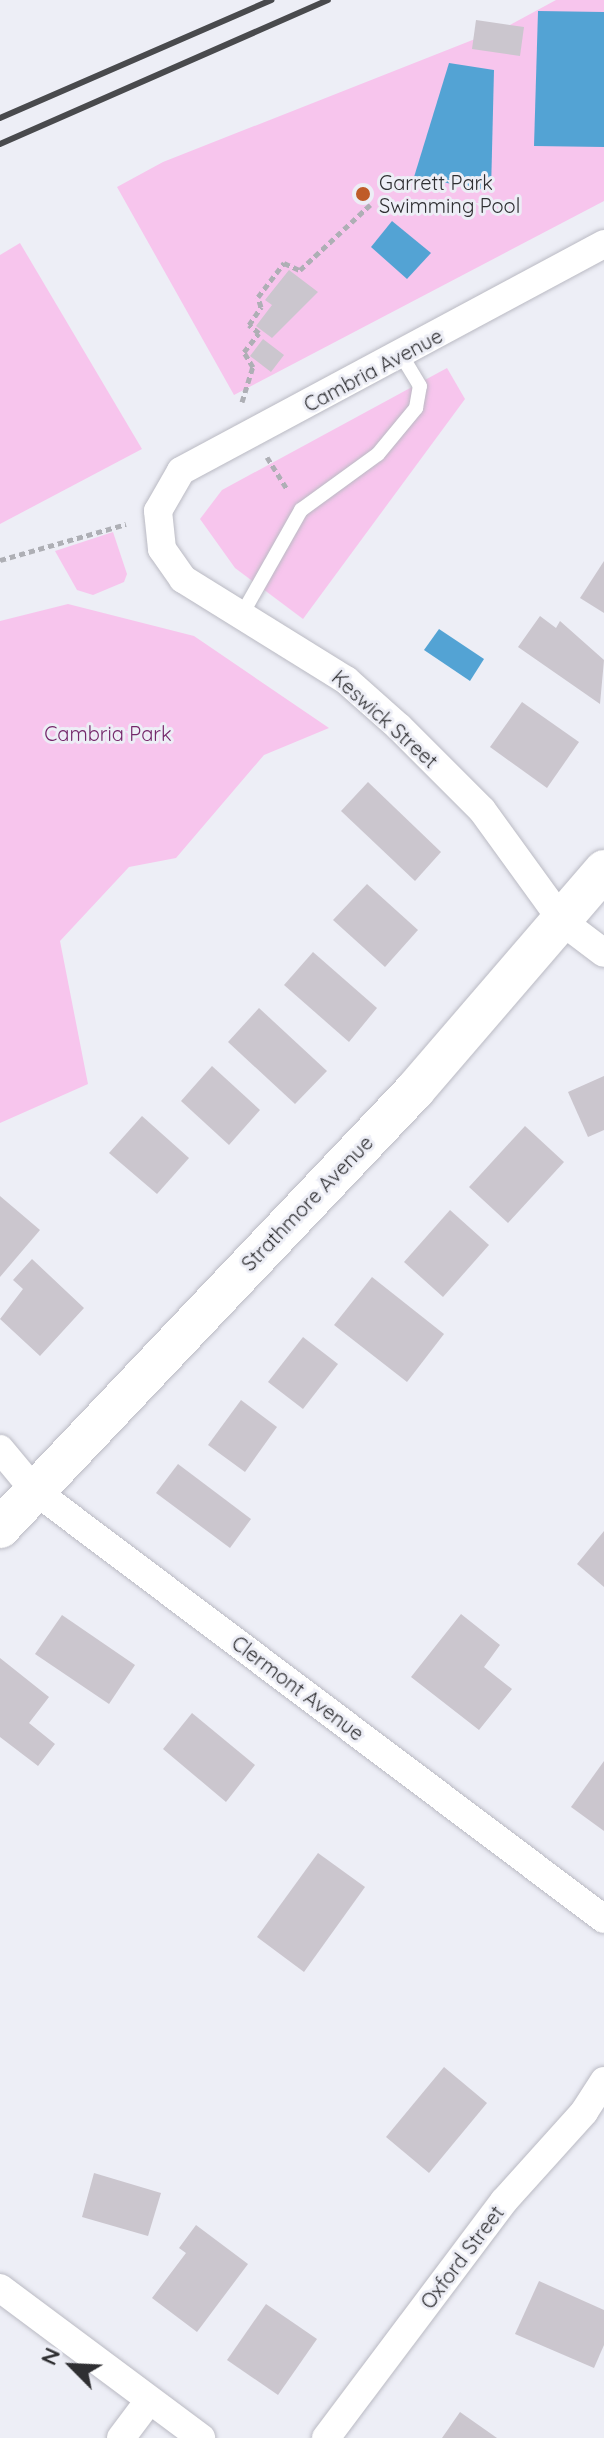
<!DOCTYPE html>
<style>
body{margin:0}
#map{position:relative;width:604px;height:2438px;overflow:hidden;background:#edeef6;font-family:Quicksand,sans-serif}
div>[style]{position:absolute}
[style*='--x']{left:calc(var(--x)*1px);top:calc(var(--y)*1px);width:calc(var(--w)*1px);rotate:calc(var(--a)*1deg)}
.green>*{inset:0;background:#f7c5ed}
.water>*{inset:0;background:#53a3d4}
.building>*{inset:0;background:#cbc6ce}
.path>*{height:5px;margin-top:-2.5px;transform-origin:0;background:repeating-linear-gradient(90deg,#aeafb5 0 6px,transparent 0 10px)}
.roads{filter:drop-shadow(0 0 2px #babac3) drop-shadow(0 0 2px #babac3)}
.lane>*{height:14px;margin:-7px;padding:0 7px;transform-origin:7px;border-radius:7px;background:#fff}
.street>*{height:28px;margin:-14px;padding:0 14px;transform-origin:14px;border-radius:14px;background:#fff}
.secondary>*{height:40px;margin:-20px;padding:0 20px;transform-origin:20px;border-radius:20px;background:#fff}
.rail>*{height:6px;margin:-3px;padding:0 3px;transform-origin:3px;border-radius:3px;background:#494a4d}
.dots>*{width:22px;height:22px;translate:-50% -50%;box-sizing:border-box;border:4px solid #edeef6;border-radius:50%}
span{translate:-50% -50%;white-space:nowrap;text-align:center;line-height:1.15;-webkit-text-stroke:6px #edeef6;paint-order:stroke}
.poi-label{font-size:20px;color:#2f2f32}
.left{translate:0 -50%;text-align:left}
.street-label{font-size:20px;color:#2f2f32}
.park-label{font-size:20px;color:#74276a}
.north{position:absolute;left:32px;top:2326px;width:80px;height:80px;-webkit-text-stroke:6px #edeef6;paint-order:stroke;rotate:294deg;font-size:22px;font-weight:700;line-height:32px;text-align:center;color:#2f2f32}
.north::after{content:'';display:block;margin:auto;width:28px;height:36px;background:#2f2f32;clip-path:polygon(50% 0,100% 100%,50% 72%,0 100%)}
</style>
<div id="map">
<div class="green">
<div style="clip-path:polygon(556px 0,604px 0,604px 201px,234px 395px,117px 187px,163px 162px,508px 26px)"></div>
<div style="clip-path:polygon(20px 243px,142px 449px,0 524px,0 255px)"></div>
<div style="clip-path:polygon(447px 368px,465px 399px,303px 619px,235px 568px,200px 519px,222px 490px)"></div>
<div style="clip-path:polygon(113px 532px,127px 574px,124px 582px,93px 595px,77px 590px,55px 551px)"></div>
<div style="clip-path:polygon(68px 604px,194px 636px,329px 728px,264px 755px,176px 858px,129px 867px,60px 941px,88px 1084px,0 1123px,0 621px)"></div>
</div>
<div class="water">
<div style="clip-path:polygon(538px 11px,604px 12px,604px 147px,534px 146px)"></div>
<div style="clip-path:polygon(449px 63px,494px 70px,491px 191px,414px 177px)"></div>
<div style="clip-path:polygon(392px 221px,431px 253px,407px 279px,371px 247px)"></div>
<div style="clip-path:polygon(439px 629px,484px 659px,470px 681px,424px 650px)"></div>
</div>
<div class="building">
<div style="clip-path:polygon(476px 20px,524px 27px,520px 56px,472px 49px)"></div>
<div style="clip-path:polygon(289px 270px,318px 292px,272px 338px,256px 326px,272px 305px,265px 300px)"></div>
<div style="clip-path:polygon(263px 339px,284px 355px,271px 372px,250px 356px)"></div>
<div style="clip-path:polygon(604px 561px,604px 613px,580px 598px)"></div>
<div style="clip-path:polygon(540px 616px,556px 628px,560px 621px,604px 660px,600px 704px,518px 647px)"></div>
<div style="clip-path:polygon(522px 702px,579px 742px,547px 788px,490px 747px)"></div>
<div style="clip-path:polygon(368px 782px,441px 852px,415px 881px,341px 811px)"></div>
<div style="clip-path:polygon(367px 884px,418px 930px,385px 967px,333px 920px)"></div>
<div style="clip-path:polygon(313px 952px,377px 1008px,349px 1042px,284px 985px)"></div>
<div style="clip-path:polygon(259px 1008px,327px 1071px,295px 1104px,228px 1042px)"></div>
<div style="clip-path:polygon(212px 1066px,260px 1110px,229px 1145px,181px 1101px)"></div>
<div style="clip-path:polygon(604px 1076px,604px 1130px,588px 1137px,568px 1092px)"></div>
<div style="clip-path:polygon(142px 1116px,189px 1158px,157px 1194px,109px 1153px)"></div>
<div style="clip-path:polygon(525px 1126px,564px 1162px,508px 1223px,469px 1187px)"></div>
<div style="clip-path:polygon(0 1196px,40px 1230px,0 1277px)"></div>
<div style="clip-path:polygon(450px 1210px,489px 1245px,443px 1297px,404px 1262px)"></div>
<div style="clip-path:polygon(32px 1259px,84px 1308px,40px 1356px,0 1319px,23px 1289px,13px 1280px)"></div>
<div style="clip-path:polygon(372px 1277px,444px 1334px,407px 1382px,334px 1325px)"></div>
<div style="clip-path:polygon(303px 1337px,338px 1364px,303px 1409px,268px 1382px)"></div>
<div style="clip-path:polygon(241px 1400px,277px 1427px,245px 1472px,208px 1445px)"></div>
<div style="clip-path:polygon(178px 1464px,251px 1519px,230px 1548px,156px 1493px)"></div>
<div style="clip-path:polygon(604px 1531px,604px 1587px,577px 1564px)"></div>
<div style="clip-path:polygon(461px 1614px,500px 1645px,484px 1667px,512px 1689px,479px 1730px,411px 1677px)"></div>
<div style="clip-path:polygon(62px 1615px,135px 1665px,109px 1704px,35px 1654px)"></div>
<div style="clip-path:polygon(0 1658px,49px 1697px,29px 1723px,55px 1744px,38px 1766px,0 1737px)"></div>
<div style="clip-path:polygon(192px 1713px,255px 1765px,226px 1802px,163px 1749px)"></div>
<div style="clip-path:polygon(604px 1761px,604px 1831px,571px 1807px)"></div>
<div style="clip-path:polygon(318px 1853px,365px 1887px,304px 1972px,257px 1937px)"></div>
<div style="clip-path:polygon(444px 2067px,487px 2103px,429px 2173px,386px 2137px)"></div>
<div style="clip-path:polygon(94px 2173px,161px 2193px,148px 2236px,82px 2217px)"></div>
<div style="clip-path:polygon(196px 2225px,248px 2264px,197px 2332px,152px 2298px,186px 2253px,179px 2248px)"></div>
<div style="clip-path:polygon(539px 2281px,604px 2310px,604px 2345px,594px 2368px,515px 2334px)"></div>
<div style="clip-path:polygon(266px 2304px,317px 2339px,278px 2395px,227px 2360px)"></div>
<div style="clip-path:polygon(460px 2412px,497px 2438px,442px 2438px)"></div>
</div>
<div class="path">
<div style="--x:242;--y:402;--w:37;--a:-73"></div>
<div style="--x:253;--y:367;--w:17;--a:-121"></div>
<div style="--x:244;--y:352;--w:24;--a:-52"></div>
<div style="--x:259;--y:333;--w:13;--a:-141"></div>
<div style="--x:249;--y:325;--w:22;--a:-56"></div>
<div style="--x:261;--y:307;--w:10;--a:-107"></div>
<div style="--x:258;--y:297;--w:43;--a:-52.6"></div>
<div style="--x:284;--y:263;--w:17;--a:24"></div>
<div style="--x:300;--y:270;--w:96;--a:-42.9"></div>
<div style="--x:267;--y:457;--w:38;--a:58"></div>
<div style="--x:0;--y:560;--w:131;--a:-15.9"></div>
</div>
<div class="roads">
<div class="lane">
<div style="--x:241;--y:616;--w:122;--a:-60.5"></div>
<div style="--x:301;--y:510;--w:95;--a:-36"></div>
<div style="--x:378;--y:454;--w:60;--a:-50.4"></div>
<div style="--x:416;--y:408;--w:22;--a:-80"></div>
<div style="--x:420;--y:386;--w:37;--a:-121"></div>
</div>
<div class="street">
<div style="--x:604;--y:244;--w:480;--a:151.8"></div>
<div style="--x:181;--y:471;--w:46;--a:119.9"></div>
<div style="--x:158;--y:511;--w:38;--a:84"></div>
<div style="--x:162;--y:549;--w:37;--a:55"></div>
<div style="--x:183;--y:579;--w:192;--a:31.8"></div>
<div style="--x:346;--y:680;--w:71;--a:41.6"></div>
<div style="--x:399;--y:727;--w:117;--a:45"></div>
<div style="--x:482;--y:810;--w:138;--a:54.1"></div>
<div style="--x:563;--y:922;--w:51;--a:37.1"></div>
<div style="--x:0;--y:1449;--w:53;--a:50.3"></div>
<div style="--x:34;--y:1490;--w:713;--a:36.97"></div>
<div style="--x:0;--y:2288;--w:251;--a:36.7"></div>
<div style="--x:121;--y:2438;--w:45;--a:-53.1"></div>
<div style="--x:326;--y:2438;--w:296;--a:-53.1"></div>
<div style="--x:504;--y:2201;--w:120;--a:-48"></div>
<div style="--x:584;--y:2112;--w:37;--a:-57"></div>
</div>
<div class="secondary">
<div style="--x:0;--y:1528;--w:603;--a:-46.54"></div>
<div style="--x:415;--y:1090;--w:290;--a:-49.3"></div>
</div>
</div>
<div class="rail">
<div style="--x:0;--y:118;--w:296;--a:-23.5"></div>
<div style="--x:0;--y:144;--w:358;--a:-23.7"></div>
</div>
<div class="dots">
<div style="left:363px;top:194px;background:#bf5b28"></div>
</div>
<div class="poi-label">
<span class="left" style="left:379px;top:194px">Garrett Park<br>Swimming Pool</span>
</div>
<div class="street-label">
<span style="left:373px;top:370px;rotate:-28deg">Cambria Avenue</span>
<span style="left:385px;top:719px;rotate:42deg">Keswick Street</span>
<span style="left:307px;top:1203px;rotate:-46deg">Strathmore Avenue</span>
<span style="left:298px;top:1688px;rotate:37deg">Clermont Avenue</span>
<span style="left:462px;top:2257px;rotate:-53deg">Oxford Street</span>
</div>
<div class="park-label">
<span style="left:108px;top:733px">Cambria Park</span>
</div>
<div class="north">N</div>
</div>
